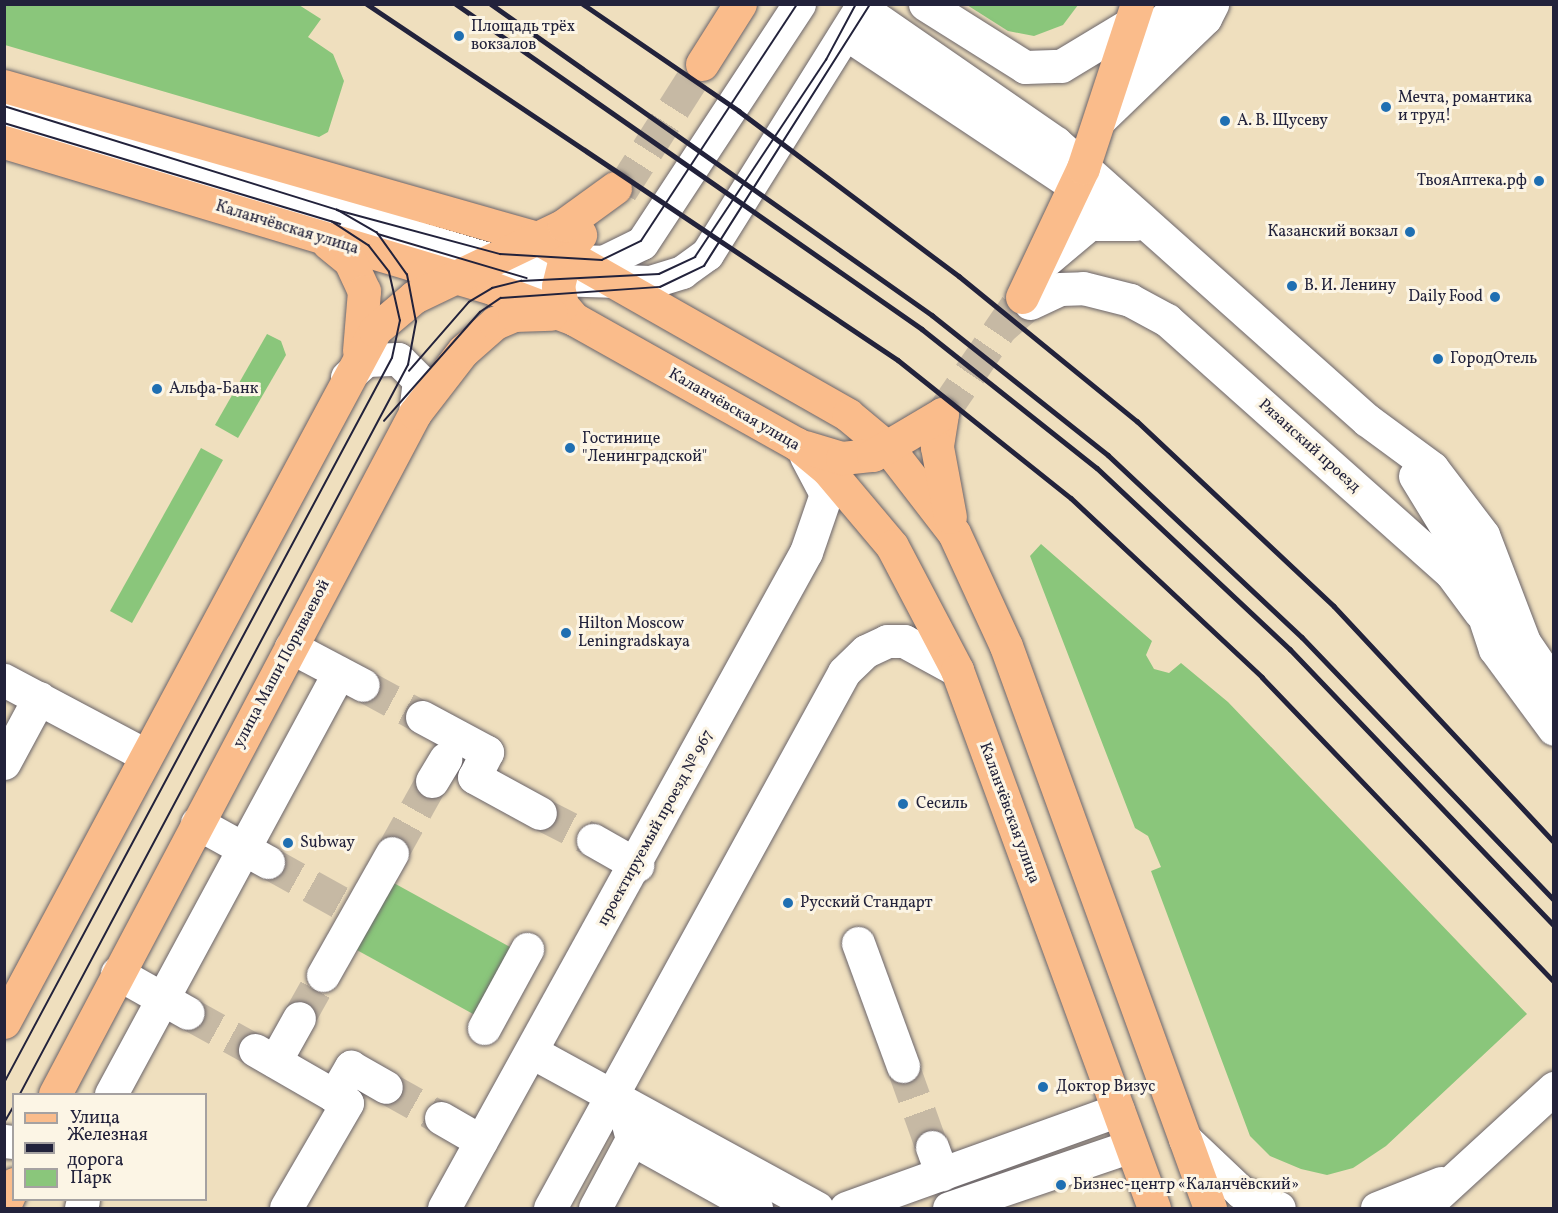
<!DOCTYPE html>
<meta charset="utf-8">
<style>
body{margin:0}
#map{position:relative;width:1558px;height:1213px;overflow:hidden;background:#efdfbe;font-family:Vollkorn,serif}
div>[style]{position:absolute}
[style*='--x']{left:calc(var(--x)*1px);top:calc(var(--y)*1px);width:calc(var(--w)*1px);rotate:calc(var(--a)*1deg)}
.green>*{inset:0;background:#8ac67b}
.minor-tunnel>*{height:33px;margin-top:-16.5px;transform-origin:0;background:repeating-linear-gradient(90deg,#c6b9a4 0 33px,transparent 0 49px)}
.major-tunnel>*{height:33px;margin-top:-16.5px;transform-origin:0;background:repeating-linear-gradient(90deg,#c6b9a4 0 33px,transparent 0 49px)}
.roads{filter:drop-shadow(0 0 2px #6a6469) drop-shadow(0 0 2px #6a6469)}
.minor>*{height:33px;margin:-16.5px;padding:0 16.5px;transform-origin:16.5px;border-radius:16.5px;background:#fff}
.major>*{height:33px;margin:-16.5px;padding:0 16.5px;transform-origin:16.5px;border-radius:16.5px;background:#fabc8b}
.tram>*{height:1.5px;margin:-0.75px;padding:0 0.75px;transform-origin:0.75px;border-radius:0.75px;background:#22223b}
.rail>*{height:4.5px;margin:-2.25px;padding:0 2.25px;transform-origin:2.25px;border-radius:2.25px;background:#22223b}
.dots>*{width:16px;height:16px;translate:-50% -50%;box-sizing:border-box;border:3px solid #fcf5e5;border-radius:50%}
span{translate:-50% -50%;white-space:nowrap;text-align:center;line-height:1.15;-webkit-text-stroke:6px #fcf5e5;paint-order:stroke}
.poi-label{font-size:16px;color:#22223b}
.left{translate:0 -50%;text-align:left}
.right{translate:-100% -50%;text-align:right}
.street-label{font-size:16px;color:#22223b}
.frame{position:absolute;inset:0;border:6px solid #22223b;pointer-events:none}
.legend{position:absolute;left:12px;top:1093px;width:195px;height:108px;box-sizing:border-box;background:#fcf5e5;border:2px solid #a5a1a1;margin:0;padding:8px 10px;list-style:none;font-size:18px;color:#22223b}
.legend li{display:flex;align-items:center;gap:12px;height:30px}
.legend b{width:30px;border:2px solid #a5a1a1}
</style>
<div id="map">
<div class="green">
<div style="clip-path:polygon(4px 5px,299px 5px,321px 19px,308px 37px,333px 54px,344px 81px,328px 132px,319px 137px,5px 45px)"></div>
<div style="clip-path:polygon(967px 5px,1078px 5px,1063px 25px,1034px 36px,1008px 31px)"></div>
<div style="clip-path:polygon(267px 334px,281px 341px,286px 355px,238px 438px,215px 425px)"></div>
<div style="clip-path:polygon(201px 448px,223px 460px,132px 623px,110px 611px)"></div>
<div style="clip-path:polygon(1041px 544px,1152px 641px,1146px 655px,1154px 669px,1169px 673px,1181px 663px,1228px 702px,1527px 1014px,1386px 1146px,1353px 1168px,1327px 1175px,1301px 1169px,1270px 1156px,1250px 1136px,1151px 871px,1161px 867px,1148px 836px,1135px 828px,1030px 556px)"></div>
<div style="clip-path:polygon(392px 882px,521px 953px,484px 1020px,355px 949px)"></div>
</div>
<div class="minor-tunnel">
<div style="--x:1002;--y:327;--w:37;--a:-41"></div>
<div style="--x:363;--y:685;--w:67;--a:28.5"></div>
<div style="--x:540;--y:813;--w:59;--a:27"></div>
<div style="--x:392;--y:853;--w:82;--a:-60.9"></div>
<div style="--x:268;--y:862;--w:90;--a:29.1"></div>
<div style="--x:188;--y:1013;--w:77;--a:28.9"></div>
<div style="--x:299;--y:1018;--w:49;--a:-60.8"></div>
<div style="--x:903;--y:1066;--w:86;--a:70.3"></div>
<div style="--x:386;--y:1087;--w:63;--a:29.4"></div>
</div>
<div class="major-tunnel">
<div style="--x:621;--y:191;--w:151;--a:-57.5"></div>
<div style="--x:942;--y:414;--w:142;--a:-55.6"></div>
</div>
<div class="roads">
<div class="minor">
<div style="--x:925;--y:4;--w:118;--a:32.2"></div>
<div style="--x:1025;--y:67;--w:36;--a:-2"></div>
<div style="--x:1061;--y:66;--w:79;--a:-31.1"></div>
<div style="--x:861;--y:8;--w:237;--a:34.7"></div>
<div style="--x:1056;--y:143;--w:416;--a:41.7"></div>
<div style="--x:1367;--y:420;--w:81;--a:36.4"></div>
<div style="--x:1432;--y:468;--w:84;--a:52.7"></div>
<div style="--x:1483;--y:535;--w:115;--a:69"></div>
<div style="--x:1524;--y:642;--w:53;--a:55.7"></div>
<div style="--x:848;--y:35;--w:300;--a:33.6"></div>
<div style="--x:1119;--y:64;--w:86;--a:-44.5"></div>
<div style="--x:4;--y:114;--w:575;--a:16.67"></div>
<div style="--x:555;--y:279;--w:95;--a:1.8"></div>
<div style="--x:650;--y:282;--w:34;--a:-17"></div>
<div style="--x:682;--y:272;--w:31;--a:-36"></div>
<div style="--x:707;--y:254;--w:295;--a:-58"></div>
<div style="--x:1100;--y:119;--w:146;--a:-43.9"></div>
<div style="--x:1205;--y:18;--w:16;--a:-63"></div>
<div style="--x:564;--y:261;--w:39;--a:1"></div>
<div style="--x:603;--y:262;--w:43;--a:-26"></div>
<div style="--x:642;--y:243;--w:286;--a:-56.7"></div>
<div style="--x:1038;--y:267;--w:67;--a:-40.1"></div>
<div style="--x:1089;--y:224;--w:46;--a:0"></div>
<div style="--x:1030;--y:303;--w:33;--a:-25"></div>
<div style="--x:1060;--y:289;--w:23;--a:-2"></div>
<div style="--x:1083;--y:288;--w:49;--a:14.3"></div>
<div style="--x:1130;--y:300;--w:42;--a:28.4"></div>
<div style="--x:1167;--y:320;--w:380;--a:41.7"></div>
<div style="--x:1451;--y:573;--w:49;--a:53.4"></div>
<div style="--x:347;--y:377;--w:25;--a:-42"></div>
<div style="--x:366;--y:360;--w:32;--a:-2"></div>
<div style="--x:398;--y:359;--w:30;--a:45"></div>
<div style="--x:419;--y:380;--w:33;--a:97"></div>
<div style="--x:1415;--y:476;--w:94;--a:58.5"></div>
<div style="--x:1464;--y:556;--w:98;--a:71.6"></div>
<div style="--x:1495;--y:649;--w:99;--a:53.6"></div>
<div style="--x:291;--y:647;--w:81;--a:27.8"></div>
<div style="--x:4;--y:680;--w:160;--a:28"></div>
<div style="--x:422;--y:717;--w:74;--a:28.3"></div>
<div style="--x:487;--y:752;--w:28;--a:117"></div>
<div style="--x:474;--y:777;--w:75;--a:28.6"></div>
<div style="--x:4;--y:763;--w:74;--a:-61.7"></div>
<div style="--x:432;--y:781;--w:26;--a:-59"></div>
<div style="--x:197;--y:823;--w:81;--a:28.8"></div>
<div style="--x:593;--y:840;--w:51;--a:29.6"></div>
<div style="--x:858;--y:943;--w:131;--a:69.9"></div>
<div style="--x:117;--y:973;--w:81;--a:29.4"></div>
<div style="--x:323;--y:975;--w:140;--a:-60.5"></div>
<div style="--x:484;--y:1028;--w:90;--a:-61.4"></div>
<div style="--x:255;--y:1050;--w:106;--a:29.9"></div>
<div style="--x:347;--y:1103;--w:121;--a:120.2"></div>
<div style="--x:532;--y:1052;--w:325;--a:28.7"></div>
<div style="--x:275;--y:1061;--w:49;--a:-60.8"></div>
<div style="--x:111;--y:1094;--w:479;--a:-61.6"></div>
<div style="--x:334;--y:1096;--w:34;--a:-60"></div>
<div style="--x:351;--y:1067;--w:40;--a:29.7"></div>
<div style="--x:441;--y:1118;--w:46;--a:29.9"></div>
<div style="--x:632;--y:1139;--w:142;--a:29.1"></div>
<div style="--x:1185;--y:1139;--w:77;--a:43.4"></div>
<div style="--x:1241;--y:1192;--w:41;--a:22.8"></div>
<div style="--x:4;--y:1141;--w:10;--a:6"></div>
<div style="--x:932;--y:1147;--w:29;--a:70"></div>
<div style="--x:81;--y:1208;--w:8;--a:-76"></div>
<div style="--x:444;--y:1208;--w:749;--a:-61.11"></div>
<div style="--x:806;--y:552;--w:61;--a:-71"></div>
<div style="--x:826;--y:494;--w:43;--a:-117.8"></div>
<div style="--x:550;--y:1208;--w:611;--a:-61.25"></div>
<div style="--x:844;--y:672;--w:30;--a:-44"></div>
<div style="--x:866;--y:651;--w:23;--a:-25"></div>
<div style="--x:887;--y:641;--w:17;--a:0"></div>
<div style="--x:904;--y:641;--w:60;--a:28.7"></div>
<div style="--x:595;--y:1208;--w:78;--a:-61.8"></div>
<div style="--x:632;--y:1139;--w:20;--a:-105"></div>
<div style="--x:846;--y:1208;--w:289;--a:-19.8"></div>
<div style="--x:949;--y:1208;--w:192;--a:-18.8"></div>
<div style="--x:1377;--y:1208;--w:69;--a:-21.3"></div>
<div style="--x:1423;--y:1208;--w:178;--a:-42.5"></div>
</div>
<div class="major">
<div style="--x:702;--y:64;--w:71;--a:-57.7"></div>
<div style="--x:4;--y:86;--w:554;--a:15.92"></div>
<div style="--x:537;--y:238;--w:358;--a:29.6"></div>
<div style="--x:848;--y:415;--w:53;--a:39.7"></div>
<div style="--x:889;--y:449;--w:106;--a:52.3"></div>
<div style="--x:954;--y:533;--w:124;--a:65.3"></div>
<div style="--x:1006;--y:646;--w:598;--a:70.05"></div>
<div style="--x:4;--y:142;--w:509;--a:16.66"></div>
<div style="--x:492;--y:288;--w:88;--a:20.7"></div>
<div style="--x:574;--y:319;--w:256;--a:29.3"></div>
<div style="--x:797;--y:444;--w:40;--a:40"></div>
<div style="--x:828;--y:470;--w:99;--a:49.9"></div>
<div style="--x:892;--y:546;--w:140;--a:62.3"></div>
<div style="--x:957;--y:670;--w:573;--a:69.89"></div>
<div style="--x:328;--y:243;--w:28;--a:39"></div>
<div style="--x:350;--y:261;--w:33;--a:65"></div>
<div style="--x:364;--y:291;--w:60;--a:94.8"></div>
<div style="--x:1022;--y:297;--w:143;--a:-64.7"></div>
<div style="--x:1083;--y:168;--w:173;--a:-71.8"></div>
<div style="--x:574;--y:319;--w:18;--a:-131"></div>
<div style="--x:562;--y:305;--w:19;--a:-102"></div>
<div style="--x:558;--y:286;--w:36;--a:-76"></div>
<div style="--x:567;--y:251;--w:21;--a:-51"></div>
<div style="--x:942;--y:414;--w:33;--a:99"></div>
<div style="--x:937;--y:447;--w:71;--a:79.5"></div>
<div style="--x:805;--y:447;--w:39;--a:17"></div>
<div style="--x:842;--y:458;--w:31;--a:-6"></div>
<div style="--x:873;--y:455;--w:80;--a:-30.7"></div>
<div style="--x:4;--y:1022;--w:785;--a:-61.8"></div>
<div style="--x:375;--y:330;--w:51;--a:-40.2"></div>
<div style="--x:414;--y:297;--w:166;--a:-25.6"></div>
<div style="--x:564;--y:225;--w:63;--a:-36"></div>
<div style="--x:55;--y:1094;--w:770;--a:-62.14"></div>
<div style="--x:415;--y:413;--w:78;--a:-52.3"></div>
<div style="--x:463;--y:351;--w:43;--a:-41.2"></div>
<div style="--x:495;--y:323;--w:21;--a:-23"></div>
<div style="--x:514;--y:315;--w:37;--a:-2"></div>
<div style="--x:4;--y:1206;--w:24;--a:-66"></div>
</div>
</div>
<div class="tram">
<div style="--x:4;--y:106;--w:349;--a:17.3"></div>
<div style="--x:337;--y:210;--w:169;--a:15.1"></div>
<div style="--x:500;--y:254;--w:102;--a:3.4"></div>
<div style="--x:602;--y:260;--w:43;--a:-26"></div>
<div style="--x:641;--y:241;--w:284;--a:-56.6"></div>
<div style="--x:4;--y:123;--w:351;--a:16.7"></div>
<div style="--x:378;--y:234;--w:155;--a:16.5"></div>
<div style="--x:409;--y:371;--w:91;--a:-49"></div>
<div style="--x:469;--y:302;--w:27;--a:-31"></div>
<div style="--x:492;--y:288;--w:30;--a:-14"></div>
<div style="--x:521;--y:281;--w:138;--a:-2.9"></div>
<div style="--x:659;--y:274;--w:40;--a:-25"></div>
<div style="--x:695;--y:257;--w:237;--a:-56.4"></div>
<div style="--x:826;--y:60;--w:64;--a:-61.8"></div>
<div style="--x:384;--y:421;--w:145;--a:-48.6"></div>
<div style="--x:480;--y:312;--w:25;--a:-34"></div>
<div style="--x:501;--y:298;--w:159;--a:-4"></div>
<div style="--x:660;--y:287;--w:49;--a:-25.5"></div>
<div style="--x:704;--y:266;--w:310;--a:-57.6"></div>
<div style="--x:4;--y:1083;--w:822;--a:-61.85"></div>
<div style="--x:392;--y:358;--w:38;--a:-78"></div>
<div style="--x:400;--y:321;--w:50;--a:-102.7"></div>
<div style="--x:389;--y:272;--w:33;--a:-128"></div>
<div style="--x:369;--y:246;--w:44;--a:-147"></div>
<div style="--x:20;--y:1094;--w:826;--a:-61.98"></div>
<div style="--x:408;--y:365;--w:44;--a:-79.5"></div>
<div style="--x:416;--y:322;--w:48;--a:-100.8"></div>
<div style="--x:407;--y:275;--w:52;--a:-125.5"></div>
<div style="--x:377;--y:233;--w:46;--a:-150.1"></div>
<div style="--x:4;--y:1123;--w:20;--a:-60"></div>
</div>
<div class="rail">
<div style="--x:367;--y:4;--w:639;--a:33.84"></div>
<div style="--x:898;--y:360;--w:221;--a:38.6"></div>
<div style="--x:1071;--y:498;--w:262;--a:43.1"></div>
<div style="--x:1262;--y:677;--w:422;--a:46.2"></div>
<div style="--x:456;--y:4;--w:568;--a:34.89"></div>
<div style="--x:922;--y:329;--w:223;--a:38.5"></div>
<div style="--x:1097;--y:468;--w:265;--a:43.2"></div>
<div style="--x:1290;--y:649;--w:382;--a:46.3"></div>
<div style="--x:491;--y:4;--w:540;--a:35.19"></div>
<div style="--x:932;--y:315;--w:225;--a:38.5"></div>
<div style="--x:1108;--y:455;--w:266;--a:43.2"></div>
<div style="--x:1302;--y:637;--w:364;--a:46.2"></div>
<div style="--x:583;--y:4;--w:189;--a:34.4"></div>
<div style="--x:739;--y:111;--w:275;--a:36.9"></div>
<div style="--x:959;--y:276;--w:230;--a:39.2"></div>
<div style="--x:1137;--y:421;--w:270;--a:43.2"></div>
<div style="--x:1334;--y:606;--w:323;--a:47"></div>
</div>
<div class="dots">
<div style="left:459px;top:36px;background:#1f6fb2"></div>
<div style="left:1386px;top:107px;background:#1f6fb2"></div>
<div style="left:1225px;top:121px;background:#1f6fb2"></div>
<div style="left:1539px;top:181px;background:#1f6fb2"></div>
<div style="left:1410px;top:232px;background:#1f6fb2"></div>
<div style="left:1292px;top:286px;background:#1f6fb2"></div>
<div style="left:1495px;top:297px;background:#1f6fb2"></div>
<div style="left:1438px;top:359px;background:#1f6fb2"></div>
<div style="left:157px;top:389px;background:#1f6fb2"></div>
<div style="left:570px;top:448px;background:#1f6fb2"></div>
<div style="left:566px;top:633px;background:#1f6fb2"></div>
<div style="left:903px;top:804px;background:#1f6fb2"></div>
<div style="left:288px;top:843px;background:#1f6fb2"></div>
<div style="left:788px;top:903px;background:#1f6fb2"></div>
<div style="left:1043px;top:1087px;background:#1f6fb2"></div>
<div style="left:1061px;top:1185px;background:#1f6fb2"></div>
</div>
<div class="poi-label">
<span class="left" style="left:471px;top:36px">Площадь трёх<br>вокзалов</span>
<span class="left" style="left:1398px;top:107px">Мечта, романтика<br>и труд!</span>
<span class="left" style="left:1237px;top:121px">А. В. Щусеву</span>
<span class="right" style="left:1527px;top:181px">ТвояАптека.рф</span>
<span class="right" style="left:1398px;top:232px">Казанский вокзал</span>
<span class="left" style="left:1304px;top:286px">В. И. Ленину</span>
<span class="right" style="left:1483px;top:297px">Daily Food</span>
<span class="left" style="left:1450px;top:359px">ГородОтель</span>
<span class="left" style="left:169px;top:389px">Альфа-Банк</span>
<span class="left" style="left:582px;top:448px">Гостинице<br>"Ленинградской"</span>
<span class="left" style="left:578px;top:633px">Hilton Moscow<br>Leningradskaya</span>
<span class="left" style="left:916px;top:804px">Сесиль</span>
<span class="left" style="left:300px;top:843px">Subway</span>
<span class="left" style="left:800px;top:903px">Русский Стандарт</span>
<span class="left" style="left:1056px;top:1087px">Доктор Визус</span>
<span class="left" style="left:1073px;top:1185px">Бизнес-центр «Каланчёвский»</span>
</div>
<div class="street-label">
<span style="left:287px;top:228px;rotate:17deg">Каланчёвская улица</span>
<span style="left:734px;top:410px;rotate:30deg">Каланчёвская улица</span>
<span style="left:1309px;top:446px;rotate:42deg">Рязанский проезд</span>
<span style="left:282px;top:664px;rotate:-62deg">улица Маши Порываевой</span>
<span style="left:1009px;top:813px;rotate:70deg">Каланчёвская улица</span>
<span style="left:656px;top:828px;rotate:-61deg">проектируемый проезд № 967</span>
</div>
<div class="frame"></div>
<ul class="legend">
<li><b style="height:8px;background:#fabc8b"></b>Улица</li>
<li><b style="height:8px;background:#22223b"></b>Железная дорога</li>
<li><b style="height:16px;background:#8ac67b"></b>Парк</li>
</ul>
</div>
